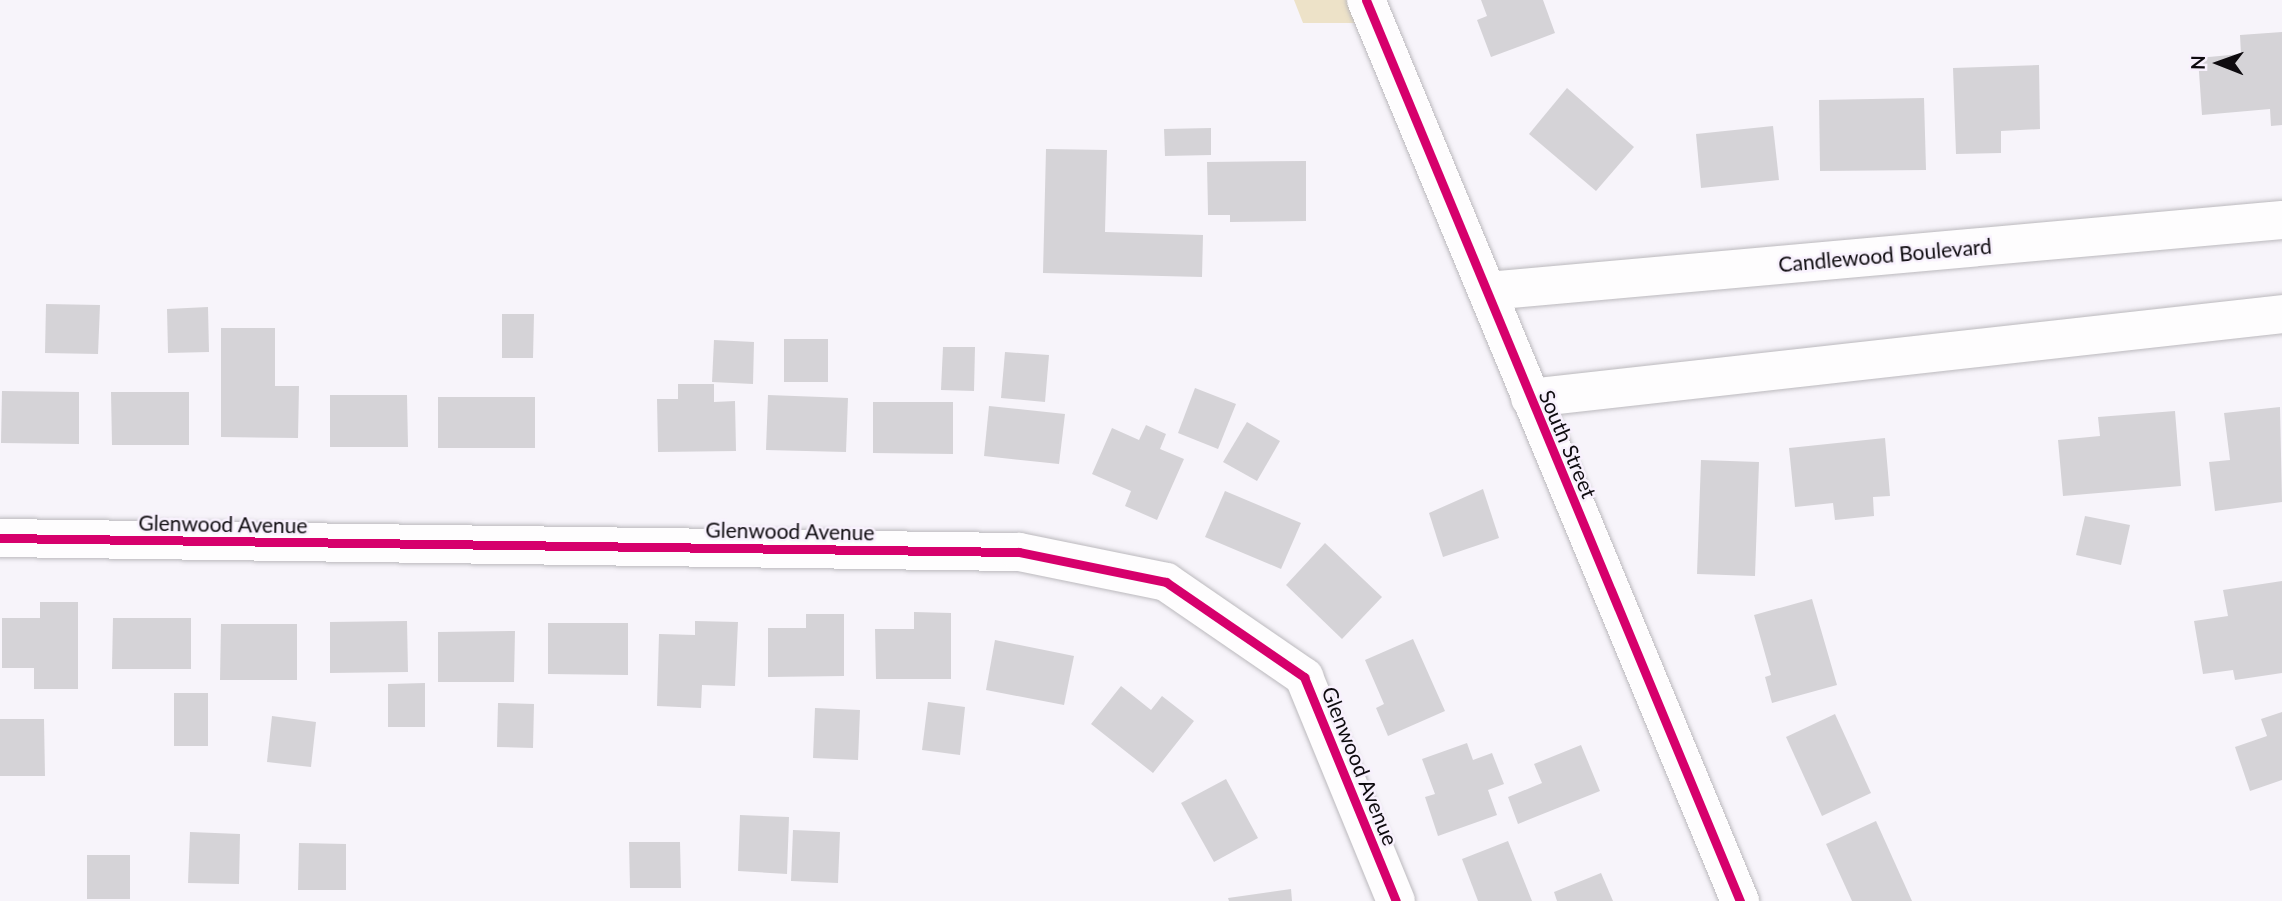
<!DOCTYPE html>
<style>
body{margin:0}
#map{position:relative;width:2282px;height:901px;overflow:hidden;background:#f7f4fa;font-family:Lato,sans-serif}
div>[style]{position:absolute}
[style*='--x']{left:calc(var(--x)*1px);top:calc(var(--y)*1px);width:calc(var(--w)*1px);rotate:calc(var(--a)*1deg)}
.green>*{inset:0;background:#ede2c8}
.building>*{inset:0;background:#d5d3d7}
.roads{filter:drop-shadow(0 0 2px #bbb9bd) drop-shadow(0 0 2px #bbb9bd)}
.minor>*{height:38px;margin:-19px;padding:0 19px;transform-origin:19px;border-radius:19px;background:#fefdfe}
.cycleway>*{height:9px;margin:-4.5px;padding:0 4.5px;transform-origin:4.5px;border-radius:4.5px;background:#d6006c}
span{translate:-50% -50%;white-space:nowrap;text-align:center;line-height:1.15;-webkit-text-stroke:5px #f8f1fd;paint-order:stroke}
.street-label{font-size:21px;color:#0e0b0f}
.north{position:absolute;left:2184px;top:28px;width:70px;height:70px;-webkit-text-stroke:5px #f8f1fd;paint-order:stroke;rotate:271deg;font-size:19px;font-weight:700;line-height:28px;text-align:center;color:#0e0b0f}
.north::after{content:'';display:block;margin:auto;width:24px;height:32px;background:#0e0b0f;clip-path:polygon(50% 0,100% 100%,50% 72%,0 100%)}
</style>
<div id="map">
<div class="green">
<div style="clip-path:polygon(1294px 0,1366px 0,1376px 23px,1303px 23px)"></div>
</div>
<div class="building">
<div style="clip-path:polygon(1481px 0,1543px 0,1555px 33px,1491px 57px,1477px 20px,1487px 16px)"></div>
<div style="clip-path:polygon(2282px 32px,2282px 125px,2271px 126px,2270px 109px,2202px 115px,2198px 58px,2241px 54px,2240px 35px)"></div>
<div style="clip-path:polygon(2039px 65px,2040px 129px,2001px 131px,2001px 153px,1956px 154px,1953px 68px)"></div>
<div style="clip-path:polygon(1567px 88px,1634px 147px,1596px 191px,1529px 134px)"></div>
<div style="clip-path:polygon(1924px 98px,1926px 170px,1820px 171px,1819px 100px)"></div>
<div style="clip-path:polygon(1773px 126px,1779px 180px,1701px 188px,1696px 134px)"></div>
<div style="clip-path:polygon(1211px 128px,1211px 155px,1165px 156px,1164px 129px)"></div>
<div style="clip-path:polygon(1046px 149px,1107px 150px,1105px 232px,1203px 235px,1202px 277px,1043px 273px)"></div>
<div style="clip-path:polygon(1306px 161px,1306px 221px,1230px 222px,1230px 215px,1208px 215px,1207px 162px)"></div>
<div style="clip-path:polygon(46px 304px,100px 305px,98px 354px,45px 353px)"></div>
<div style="clip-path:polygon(208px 307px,209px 352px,168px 353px,167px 309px)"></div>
<div style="clip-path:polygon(502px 314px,534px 314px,533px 358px,502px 358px)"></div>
<div style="clip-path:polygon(221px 328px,275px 328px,275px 386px,299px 386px,298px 438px,221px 437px)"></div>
<div style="clip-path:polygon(784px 339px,828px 339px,828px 382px,784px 382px)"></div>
<div style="clip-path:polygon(714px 340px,754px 342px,753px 384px,712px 382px)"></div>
<div style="clip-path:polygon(943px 347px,975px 347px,974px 391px,941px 390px)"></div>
<div style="clip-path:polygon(1005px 352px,1049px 355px,1045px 402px,1001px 398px)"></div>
<div style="clip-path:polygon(678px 384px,714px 384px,714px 402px,735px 401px,736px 451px,658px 452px,657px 399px,678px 399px)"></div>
<div style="clip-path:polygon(1195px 388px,1236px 404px,1218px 449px,1178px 433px)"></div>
<div style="clip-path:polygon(2px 391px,79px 392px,79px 444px,1px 443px)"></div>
<div style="clip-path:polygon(111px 392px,189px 392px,189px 445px,112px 445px)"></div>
<div style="clip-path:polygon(330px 395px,407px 395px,408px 447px,330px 447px)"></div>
<div style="clip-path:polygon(768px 395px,848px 398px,846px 452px,766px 450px)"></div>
<div style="clip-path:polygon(438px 397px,535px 397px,535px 448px,438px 448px)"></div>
<div style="clip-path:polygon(873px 402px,953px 402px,953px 454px,873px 453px)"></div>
<div style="clip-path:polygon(989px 406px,1065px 414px,1059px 464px,984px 456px)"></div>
<div style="clip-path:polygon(2280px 407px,2282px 502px,2215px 511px,2209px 462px,2230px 460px,2224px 413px)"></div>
<div style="clip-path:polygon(2175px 411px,2181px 486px,2063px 496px,2058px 440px,2100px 436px,2098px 417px)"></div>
<div style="clip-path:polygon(1247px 422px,1280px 441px,1257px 481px,1223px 462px)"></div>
<div style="clip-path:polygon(1146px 425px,1166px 434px,1160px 449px,1184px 459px,1157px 520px,1125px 506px,1131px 491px,1092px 474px,1112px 428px,1139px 440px)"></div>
<div style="clip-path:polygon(1885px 438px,1890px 496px,1873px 497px,1874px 516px,1835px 520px,1833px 503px,1795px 507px,1789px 448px)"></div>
<div style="clip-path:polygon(1701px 460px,1759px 462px,1755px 576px,1697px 574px)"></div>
<div style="clip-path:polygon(1483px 489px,1499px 538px,1443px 557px,1429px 513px)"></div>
<div style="clip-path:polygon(1225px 491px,1301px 523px,1281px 569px,1205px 537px)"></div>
<div style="clip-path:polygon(2085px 516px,2130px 525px,2121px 565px,2076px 555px)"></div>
<div style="clip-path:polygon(1325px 543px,1382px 597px,1342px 639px,1286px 585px)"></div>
<div style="clip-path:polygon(2282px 581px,2282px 673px,2235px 680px,2233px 670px,2203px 674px,2194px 621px,2228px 616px,2223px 590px)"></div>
<div style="clip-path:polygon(1812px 599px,1837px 685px,1772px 703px,1765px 677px,1771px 675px,1754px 615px)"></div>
<div style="clip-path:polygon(40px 602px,78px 602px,78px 689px,34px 689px,34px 668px,2px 668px,2px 618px,40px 618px)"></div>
<div style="clip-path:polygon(914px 612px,951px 613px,951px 679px,876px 679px,875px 629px,914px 629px)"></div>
<div style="clip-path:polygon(806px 614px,844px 614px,844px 676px,768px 677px,768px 628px,806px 628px)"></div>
<div style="clip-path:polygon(113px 618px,191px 618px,191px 669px,112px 669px)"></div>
<div style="clip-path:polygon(407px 621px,408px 672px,330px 673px,330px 622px)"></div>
<div style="clip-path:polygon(695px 621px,738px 622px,735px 686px,702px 685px,701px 708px,657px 706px,659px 634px,695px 635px)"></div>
<div style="clip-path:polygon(548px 623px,628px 623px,628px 675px,548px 674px)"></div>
<div style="clip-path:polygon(221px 624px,297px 624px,297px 680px,220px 680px)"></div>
<div style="clip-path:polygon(515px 631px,514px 682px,438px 682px,438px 632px)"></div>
<div style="clip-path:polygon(1413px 639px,1445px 711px,1388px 736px,1376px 708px,1384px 704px,1365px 660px)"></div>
<div style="clip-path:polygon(995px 640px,1074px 656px,1064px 705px,986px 690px)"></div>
<div style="clip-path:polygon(425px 683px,425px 727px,388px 727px,388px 684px)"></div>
<div style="clip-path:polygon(1121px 686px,1151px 710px,1162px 696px,1194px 721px,1153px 773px,1091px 724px)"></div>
<div style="clip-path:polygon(174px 693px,208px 693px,208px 746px,174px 746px)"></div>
<div style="clip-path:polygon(928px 702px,965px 707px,960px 755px,922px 750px)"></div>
<div style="clip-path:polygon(498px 703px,534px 704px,533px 748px,497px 747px)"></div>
<div style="clip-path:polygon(815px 708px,860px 710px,858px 760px,813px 758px)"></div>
<div style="clip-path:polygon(2282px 712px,2282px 780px,2250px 791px,2235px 747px,2267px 736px,2261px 719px)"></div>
<div style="clip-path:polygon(1835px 714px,1871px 793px,1822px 816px,1786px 737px)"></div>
<div style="clip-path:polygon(272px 716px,316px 722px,311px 767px,267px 762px)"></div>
<div style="clip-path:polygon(0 719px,44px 719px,45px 776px,0 776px)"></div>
<div style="clip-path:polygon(1467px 743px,1473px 760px,1492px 753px,1504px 784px,1488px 790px,1497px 815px,1438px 836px,1425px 797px,1435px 794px,1422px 759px)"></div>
<div style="clip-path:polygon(1581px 745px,1600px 791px,1518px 824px,1508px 797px,1542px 783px,1534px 764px)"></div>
<div style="clip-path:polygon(1226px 779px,1258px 838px,1214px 862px,1181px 803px)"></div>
<div style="clip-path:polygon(740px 815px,789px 817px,787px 874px,738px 871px)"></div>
<div style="clip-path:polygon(1876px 821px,1912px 901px,1852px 901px,1826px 844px)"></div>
<div style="clip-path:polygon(793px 830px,840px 832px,838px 883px,791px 881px)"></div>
<div style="clip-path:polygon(190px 832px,240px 834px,239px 884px,188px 883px)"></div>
<div style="clip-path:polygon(1508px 841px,1532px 901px,1478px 901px,1462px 859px)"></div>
<div style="clip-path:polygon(629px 842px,680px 842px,681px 888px,630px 888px)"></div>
<div style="clip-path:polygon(299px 843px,346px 844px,346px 890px,298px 890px)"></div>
<div style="clip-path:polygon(87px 855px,130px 855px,130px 899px,87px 899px)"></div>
<div style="clip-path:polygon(1601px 873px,1613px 901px,1557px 901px,1554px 892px)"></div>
<div style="clip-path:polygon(1291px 889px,1292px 901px,1229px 901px,1228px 898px)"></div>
</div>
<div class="roads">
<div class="minor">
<div style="--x:1366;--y:0;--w:976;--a:67.46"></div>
<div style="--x:1488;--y:291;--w:797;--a:-5.11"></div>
<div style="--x:1530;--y:398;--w:757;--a:-6.37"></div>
<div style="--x:0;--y:538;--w:1019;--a:0.79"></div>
<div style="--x:1019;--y:552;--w:150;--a:11.5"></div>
<div style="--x:1166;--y:582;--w:168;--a:34.5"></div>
<div style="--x:1304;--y:677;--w:242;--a:67.7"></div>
</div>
</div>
<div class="cycleway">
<div style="--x:1366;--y:0;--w:976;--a:67.46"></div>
<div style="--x:0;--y:538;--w:1019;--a:0.79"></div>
<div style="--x:1019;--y:552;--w:150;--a:11.5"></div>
<div style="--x:1166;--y:582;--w:168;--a:34.5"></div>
<div style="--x:1304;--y:677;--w:242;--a:67.7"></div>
</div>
<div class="street-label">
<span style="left:1885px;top:255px;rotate:-5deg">Candlewood Boulevard</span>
<span style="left:1568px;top:444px;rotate:67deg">South Street</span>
<span style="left:223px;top:524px;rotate:1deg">Glenwood Avenue</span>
<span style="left:790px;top:531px;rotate:1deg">Glenwood Avenue</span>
<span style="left:1360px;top:766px;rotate:68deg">Glenwood Avenue</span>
</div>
<div class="north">N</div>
</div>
